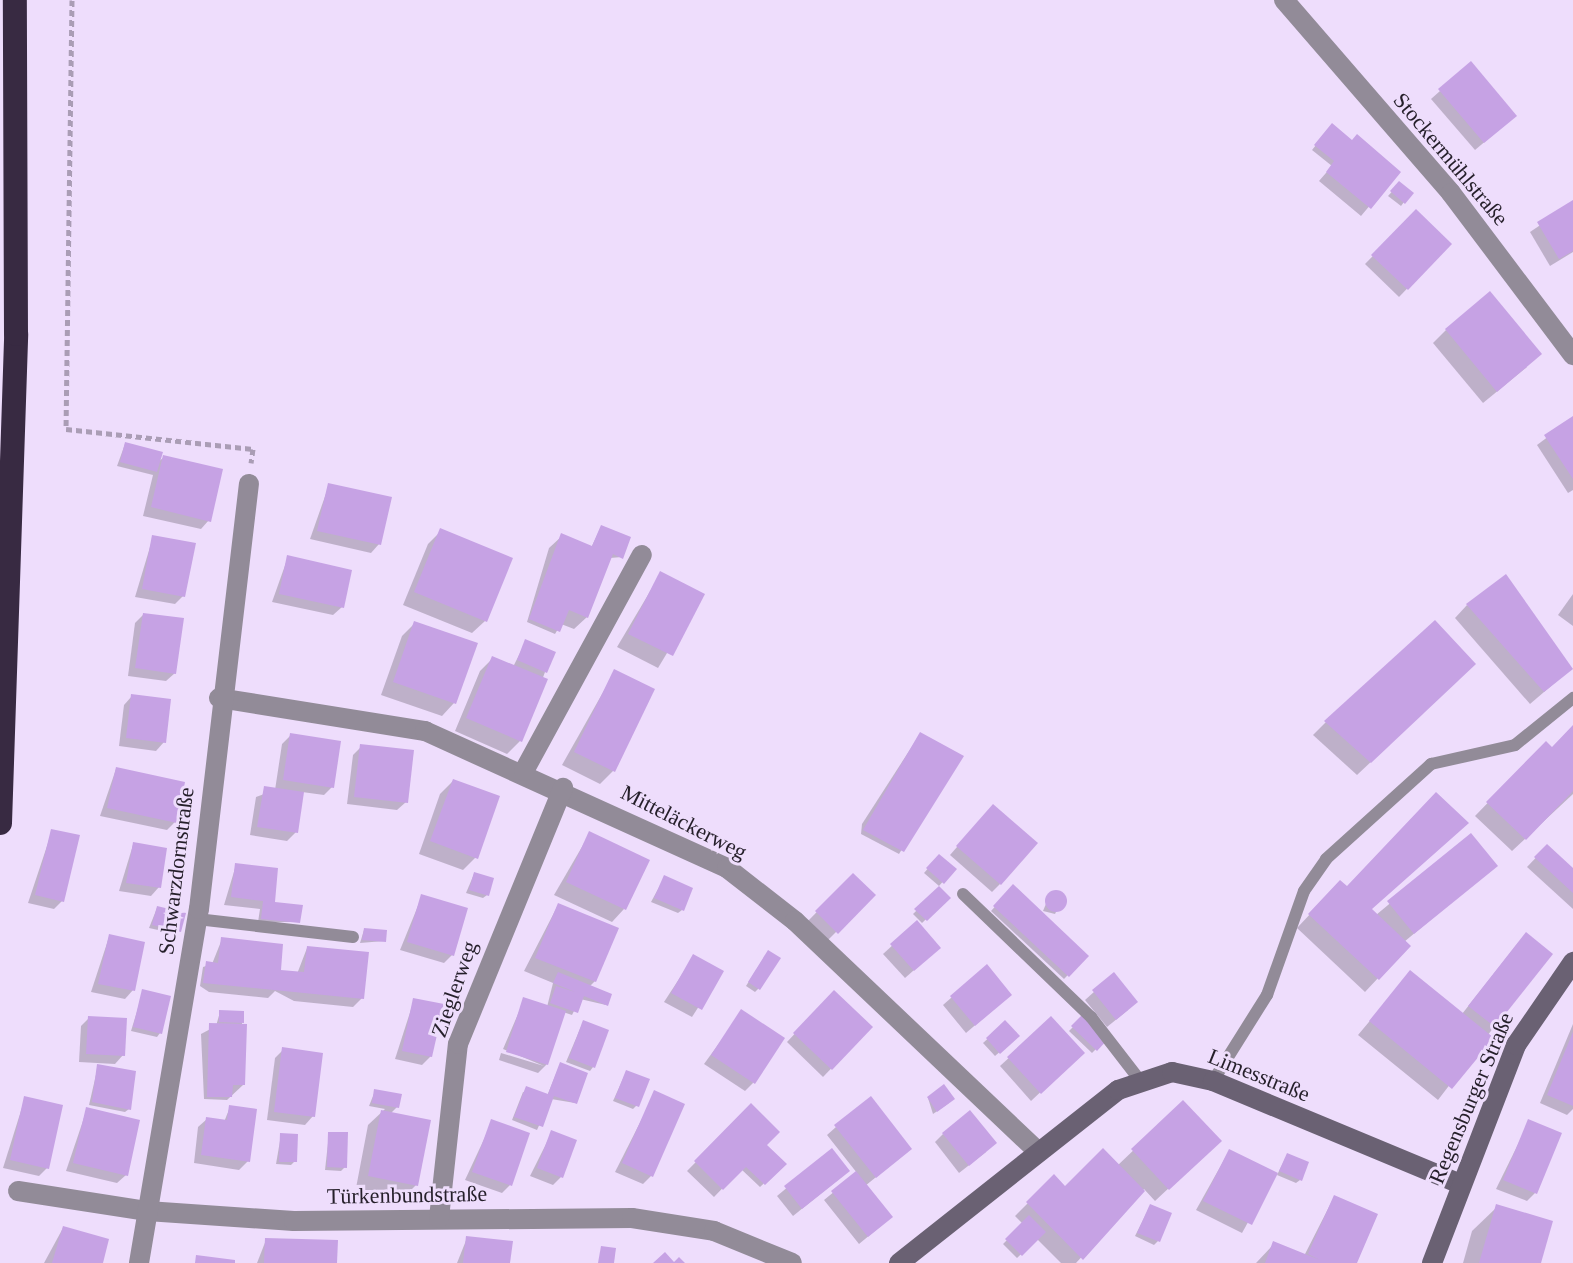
<!DOCTYPE html>
<meta charset="utf-8">
<style>
body{margin:0}
#map{position:relative;width:1573px;height:1263px;overflow:hidden;background:#eeddfc;font-family:Georgia,serif}
div>[style]{position:absolute}
[style*='--x']{left:calc(var(--x)*1px);top:calc(var(--y)*1px);width:calc(var(--w)*1px);rotate:calc(var(--a)*1deg)}
.shadow>*{inset:0;background:#0003}
.building>*{inset:0;background:#c6a2e4}
.round{border-radius:50%}
.path>*{height:5px;margin-top:-2.5px;transform-origin:0;background:repeating-linear-gradient(90deg,#aa9db5 0 6px,transparent 0 10px)}
.lane>*{height:12px;margin:-6px;padding:0 6px;transform-origin:6px;border-radius:6px;background:#928b98}
.street>*{height:20px;margin:-10px;padding:0 10px;transform-origin:10px;border-radius:10px;background:#928b98}
.secondary>*{height:20px;margin:-10px;padding:0 10px;transform-origin:10px;border-radius:10px;background:#6a6173}
.highway>*{height:24px;margin:-12px;padding:0 12px;transform-origin:12px;border-radius:12px;background:#382a42}
span{translate:-50% -50%;white-space:nowrap;text-align:center;line-height:1.15;-webkit-text-stroke:6px #eeddfc;paint-order:stroke}
.street-label{font-size:22px;color:#251f2a}
</style>
<div id="map">
<div class="shadow">
<div style="clip-path:polygon(1440px 91px,1506px 124px,1475px 150px,1431px 99px)"></div>
<div style="clip-path:polygon(1329px 129px,1398px 172px,1361px 216px,1319px 181px,1332px 166px,1312px 150px)"></div>
<div style="clip-path:polygon(1399px 184px,1404px 202px,1401px 206px,1388px 196px)"></div>
<div style="clip-path:polygon(1573px 203px,1573px 252px,1550px 266px,1530px 232px)"></div>
<div style="clip-path:polygon(1416px 212px,1450px 244px,1399px 297px,1365px 264px)"></div>
<div style="clip-path:polygon(1446px 330px,1527px 367px,1483px 403px,1433px 343px)"></div>
<div style="clip-path:polygon(1573px 418px,1573px 490px,1568px 493px,1537px 445px)"></div>
<div style="clip-path:polygon(125px 444px,157px 463px,164px 457px,209px 520px,201px 529px,143px 516px,153px 475px,117px 466px)"></div>
<div style="clip-path:polygon(329px 485px,379px 544px,371px 553px,310px 539px)"></div>
<div style="clip-path:polygon(601px 527px,622px 557px,610px 558px,587px 617px,574px 629px,561px 624px,555px 634px,527px 622px,549px 548px,562px 536px,591px 548px)"></div>
<div style="clip-path:polygon(441px 531px,485px 621px,472px 633px,403px 605px,428px 544px)"></div>
<div style="clip-path:polygon(153px 537px,183px 596px,175px 604px,135px 597px)"></div>
<div style="clip-path:polygon(288px 557px,342px 607px,333px 615px,272px 602px)"></div>
<div style="clip-path:polygon(661px 573px,702px 595px,658px 668px,617px 647px)"></div>
<div style="clip-path:polygon(1573px 594px,1573px 626px,1558px 615px)"></div>
<div style="clip-path:polygon(1467px 605px,1571px 669px,1530px 704px,1455px 618px)"></div>
<div style="clip-path:polygon(143px 615px,175px 673px,166px 681px,128px 676px,135px 623px)"></div>
<div style="clip-path:polygon(415px 623px,454px 703px,442px 716px,381px 695px,402px 636px)"></div>
<div style="clip-path:polygon(526px 641px,545px 672px,520px 741px,507px 754px,455px 731px,480px 671px,493px 658px,513px 667px)"></div>
<div style="clip-path:polygon(615px 671px,613px 771px,600px 784px,562px 765px)"></div>
<div style="clip-path:polygon(1461px 677px,1357px 775px,1313px 735px,1326px 722px)"></div>
<div style="clip-path:polygon(132px 696px,164px 742px,156px 751px,119px 746px,124px 705px)"></div>
<div style="clip-path:polygon(1573px 727px,1573px 794px,1512px 851px,1475px 816px,1546px 743px,1552px 749px)"></div>
<div style="clip-path:polygon(920px 734px,961px 756px,899px 854px,861px 834px,862px 824px)"></div>
<div style="clip-path:polygon(291px 735px,332px 787px,324px 795px,302px 792px,296px 832px,287px 841px,250px 835px,256px 797px,275px 790px,282px 744px)"></div>
<div style="clip-path:polygon(361px 747px,406px 802px,397px 810px,347px 804px,353px 755px)"></div>
<div style="clip-path:polygon(116px 769px,175px 822px,167px 830px,100px 816px)"></div>
<div style="clip-path:polygon(453px 781px,476px 857px,463px 870px,419px 854px,440px 794px)"></div>
<div style="clip-path:polygon(985px 815px,1000px 884px,992px 892px,950px 855px)"></div>
<div style="clip-path:polygon(52px 831px,62px 901px,54px 909px,28px 903px)"></div>
<div style="clip-path:polygon(590px 833px,624px 909px,612px 922px,554px 895px)"></div>
<div style="clip-path:polygon(1471px 836px,1495px 866px,1404px 942px,1408px 946px,1365px 992px,1297px 928px,1328px 895px,1376px 915px)"></div>
<div style="clip-path:polygon(133px 845px,159px 887px,151px 896px,119px 891px)"></div>
<div style="clip-path:polygon(1547px 846px,1573px 871px,1573px 909px,1527px 867px)"></div>
<div style="clip-path:polygon(939px 856px,954px 869px,939px 886px,924px 873px)"></div>
<div style="clip-path:polygon(236px 865px,270px 904px,299px 922px,258px 922px,260px 909px,224px 905px)"></div>
<div style="clip-path:polygon(474px 874px,487px 895px,483px 898px,466px 893px)"></div>
<div style="clip-path:polygon(853px 875px,873px 895px,828px 940px,808px 921px)"></div>
<div style="clip-path:polygon(664px 878px,682px 910px,678px 913px,651px 902px)"></div>
<div style="clip-path:polygon(1013px 887px,1086px 956px,1064px 979px,991px 911px)"></div>
<div style="clip-path:polygon(939px 889px,948px 898px,922px 923px,913px 914px)"></div>
<div style="clip-path:polygon(1050px 894px,1063px 897px,1055px 914px,1043px 911px)"></div>
<div style="clip-path:polygon(422px 896px,452px 955px,444px 963px,400px 950px)"></div>
<div style="clip-path:polygon(558px 905px,595px 981px,589px 987px,606px 1005px,580px 999px,572px 1015px,563px 1012px,547px 1064px,538px 1073px,499px 1060px,501px 1053px,544px 1066px,503px 1049px,524px 1000px,547px 1007px,553px 983px,524px 971px)"></div>
<div style="clip-path:polygon(157px 908px,180px 930px,176px 934px,149px 928px)"></div>
<div style="clip-path:polygon(917px 923px,930px 956px,905px 978px,883px 954px)"></div>
<div style="clip-path:polygon(364px 930px,384px 941px,360px 943px)"></div>
<div style="clip-path:polygon(109px 937px,133px 990px,125px 999px,91px 992px)"></div>
<div style="clip-path:polygon(222px 939px,278px 975px,297px 974px,307px 948px,362px 998px,353px 1007px,294px 1001px,275px 991px,268px 998px,209px 992px,200px 986px,203px 967px,212px 964px)"></div>
<div style="clip-path:polygon(1518px 943px,1550px 954px,1438px 1100px,1358px 1035px,1410px 973px,1462px 1014px)"></div>
<div style="clip-path:polygon(694px 956px,721px 972px,692px 1017px,664px 1002px)"></div>
<div style="clip-path:polygon(765px 956px,758px 989px,755px 992px,746px 986px)"></div>
<div style="clip-path:polygon(986px 967px,1001px 1003px,966px 1033px,943px 1005px)"></div>
<div style="clip-path:polygon(1114px 974px,1128px 1010px,1107px 1027px,1085px 1000px)"></div>
<div style="clip-path:polygon(143px 992px,160px 1033px,157px 1037px,131px 1031px)"></div>
<div style="clip-path:polygon(834px 992px,871px 1027px,823px 1077px,787px 1042px)"></div>
<div style="clip-path:polygon(414px 1000px,431px 1056px,422px 1065px,395px 1059px)"></div>
<div style="clip-path:polygon(220px 1012px,242px 1022px,243px 1085px,227px 1100px,204px 1099px,201px 1034px,216px 1026px)"></div>
<div style="clip-path:polygon(742px 1012px,753px 1083px,745px 1091px,704px 1064px)"></div>
<div style="clip-path:polygon(1083px 1017px,1106px 1039px,1092px 1053px,1069px 1031px)"></div>
<div style="clip-path:polygon(89px 1018px,123px 1055px,115px 1064px,79px 1062px,81px 1026px)"></div>
<div style="clip-path:polygon(1051px 1019px,1082px 1053px,1031px 1101px,1000px 1066px)"></div>
<div style="clip-path:polygon(583px 1022px,593px 1067px,590px 1071px,566px 1062px)"></div>
<div style="clip-path:polygon(1005px 1023px,1018px 1036px,995px 1056px,983px 1043px)"></div>
<div style="clip-path:polygon(1573px 1024px,1573px 1109px,1567px 1115px,1540px 1103px)"></div>
<div style="clip-path:polygon(283px 1050px,313px 1116px,305px 1125px,267px 1120px,275px 1058px)"></div>
<div style="clip-path:polygon(560px 1064px,575px 1103px,551px 1099px,537px 1130px,512px 1120px,523px 1092px,547px 1096px)"></div>
<div style="clip-path:polygon(98px 1066px,129px 1109px,125px 1112px,89px 1105px)"></div>
<div style="clip-path:polygon(626px 1072px,637px 1105px,633px 1109px,613px 1101px)"></div>
<div style="clip-path:polygon(375px 1091px,397px 1107px,390px 1114px,416px 1185px,403px 1198px,356px 1188px,368px 1125px,385px 1109px,369px 1106px)"></div>
<div style="clip-path:polygon(655px 1093px,651px 1176px,643px 1184px,615px 1172px)"></div>
<div style="clip-path:polygon(25px 1098px,47px 1168px,39px 1176px,3px 1168px)"></div>
<div style="clip-path:polygon(928px 1098px,949px 1103px,933px 1114px)"></div>
<div style="clip-path:polygon(1183px 1103px,1219px 1141px,1155px 1201px,1144px 1189px,1076px 1263px,1061px 1263px,1037px 1239px,1017px 1258px,1003px 1244px,1023px 1224px,1015px 1216px,1054px 1177px,1065px 1189px,1117px 1166px)"></div>
<div style="clip-path:polygon(751px 1106px,765px 1145px,784px 1164px,760px 1187px,741px 1169px,714px 1197px,687px 1171px)"></div>
<div style="clip-path:polygon(230px 1107px,248px 1161px,239px 1170px,194px 1163px,198px 1127px,207px 1119px,224px 1122px)"></div>
<div style="clip-path:polygon(87px 1109px,126px 1175px,117px 1183px,66px 1171px)"></div>
<div style="clip-path:polygon(492px 1122px,510px 1185px,502px 1193px,465px 1180px)"></div>
<div style="clip-path:polygon(1529px 1122px,1535px 1193px,1527px 1201px,1496px 1189px)"></div>
<div style="clip-path:polygon(836px 1127px,901px 1157px,865px 1186px,882px 1225px,859px 1244px,824px 1200px,857px 1173px,827px 1135px)"></div>
<div style="clip-path:polygon(552px 1132px,561px 1177px,553px 1185px,530px 1176px)"></div>
<div style="clip-path:polygon(329px 1134px,345px 1167px,341px 1171px,325px 1170px)"></div>
<div style="clip-path:polygon(943px 1134px,986px 1152px,959px 1173px,935px 1142px)"></div>
<div style="clip-path:polygon(281px 1135px,295px 1161px,291px 1165px,276px 1164px)"></div>
<div style="clip-path:polygon(831px 1151px,839px 1179px,793px 1216px,777px 1196px)"></div>
<div style="clip-path:polygon(1229px 1151px,1275px 1174px,1242px 1233px,1196px 1210px)"></div>
<div style="clip-path:polygon(1287px 1155px,1300px 1180px,1296px 1183px,1277px 1175px)"></div>
<div style="clip-path:polygon(1334px 1197px,1355px 1263px,1256px 1263px,1274px 1244px,1304px 1256px)"></div>
<div style="clip-path:polygon(1150px 1206px,1158px 1241px,1154px 1245px,1135px 1236px)"></div>
<div style="clip-path:polygon(1497px 1207px,1539px 1263px,1463px 1263px,1472px 1231px)"></div>
<div style="clip-path:polygon(63px 1228px,101px 1263px,44px 1263px)"></div>
<div style="clip-path:polygon(467px 1238px,508px 1263px,457px 1263px)"></div>
<div style="clip-path:polygon(266px 1240px,335px 1263px,257px 1263px)"></div>
</div>
<div class="building">
<div style="clip-path:polygon(1471px 61px,1517px 116px,1484px 143px,1438px 89px)"></div>
<div style="clip-path:polygon(1332px 123px,1352px 140px,1357px 134px,1401px 172px,1371px 209px,1326px 172px,1334px 161px,1314px 145px)"></div>
<div style="clip-path:polygon(1399px 181px,1414px 193px,1405px 204px,1390px 191px)"></div>
<div style="clip-path:polygon(1573px 200px,1573px 251px,1559px 259px,1537px 222px)"></div>
<div style="clip-path:polygon(1416px 209px,1452px 244px,1408px 290px,1371px 255px)"></div>
<div style="clip-path:polygon(1490px 291px,1542px 354px,1497px 392px,1445px 329px)"></div>
<div style="clip-path:polygon(1573px 416px,1573px 479px,1544px 435px)"></div>
<div style="clip-path:polygon(125px 442px,163px 452px,157px 472px,120px 462px)"></div>
<div style="clip-path:polygon(163px 455px,223px 469px,211px 522px,151px 507px)"></div>
<div style="clip-path:polygon(328px 483px,392px 497px,381px 545px,317px 531px)"></div>
<div style="clip-path:polygon(601px 525px,631px 537px,623px 559px,613px 554px,588px 618px,569px 610px,560px 632px,529px 619px,561px 533px,592px 546px)"></div>
<div style="clip-path:polygon(440px 528px,513px 558px,487px 622px,414px 592px)"></div>
<div style="clip-path:polygon(152px 535px,196px 543px,185px 597px,142px 589px)"></div>
<div style="clip-path:polygon(287px 555px,352px 570px,344px 608px,279px 594px)"></div>
<div style="clip-path:polygon(660px 571px,705px 594px,673px 656px,628px 634px)"></div>
<div style="clip-path:polygon(1506px 574px,1573px 669px,1544px 692px,1466px 604px)"></div>
<div style="clip-path:polygon(143px 613px,184px 618px,176px 674px,135px 668px)"></div>
<div style="clip-path:polygon(1435px 620px,1476px 664px,1371px 763px,1324px 721px)"></div>
<div style="clip-path:polygon(414px 621px,478px 643px,456px 704px,393px 682px)"></div>
<div style="clip-path:polygon(525px 639px,556px 652px,547px 673px,517px 660px)"></div>
<div style="clip-path:polygon(492px 656px,548px 679px,522px 742px,466px 718px)"></div>
<div style="clip-path:polygon(614px 669px,655px 689px,615px 772px,574px 752px)"></div>
<div style="clip-path:polygon(131px 694px,171px 699px,166px 743px,126px 738px)"></div>
<div style="clip-path:polygon(1573px 725px,1573px 791px,1526px 840px,1486px 802px,1546px 741px,1552px 747px)"></div>
<div style="clip-path:polygon(920px 732px,964px 756px,904px 852px,863px 830px)"></div>
<div style="clip-path:polygon(290px 733px,341px 741px,334px 788px,283px 780px)"></div>
<div style="clip-path:polygon(360px 744px,414px 750px,408px 803px,354px 797px)"></div>
<div style="clip-path:polygon(116px 767px,185px 782px,177px 823px,107px 808px)"></div>
<div style="clip-path:polygon(453px 779px,500px 796px,478px 859px,430px 841px)"></div>
<div style="clip-path:polygon(264px 786px,304px 792px,298px 833px,257px 827px)"></div>
<div style="clip-path:polygon(1436px 792px,1469px 823px,1372px 909px,1411px 946px,1379px 980px,1308px 914px,1340px 880px,1347px 886px)"></div>
<div style="clip-path:polygon(993px 804px,1038px 843px,1001px 885px,956px 846px)"></div>
<div style="clip-path:polygon(51px 829px,80px 835px,64px 902px,35px 895px)"></div>
<div style="clip-path:polygon(589px 831px,650px 860px,626px 910px,566px 882px)"></div>
<div style="clip-path:polygon(1471px 833px,1498px 866px,1414px 934px,1387px 901px)"></div>
<div style="clip-path:polygon(133px 842px,167px 848px,161px 888px,126px 883px)"></div>
<div style="clip-path:polygon(1547px 844px,1573px 868px,1573px 893px,1534px 857px)"></div>
<div style="clip-path:polygon(939px 854px,957px 869px,944px 884px,926px 868px)"></div>
<div style="clip-path:polygon(235px 863px,278px 868px,275px 902px,303px 905px,300px 923px,261px 919px,263px 901px,231px 897px)"></div>
<div style="clip-path:polygon(474px 872px,494px 878px,489px 896px,469px 890px)"></div>
<div style="clip-path:polygon(853px 873px,876px 895px,838px 934px,815px 911px)"></div>
<div style="clip-path:polygon(664px 875px,693px 888px,684px 911px,654px 898px)"></div>
<div style="clip-path:polygon(1013px 884px,1089px 956px,1069px 977px,993px 906px)"></div>
<div style="clip-path:polygon(939px 886px,951px 898px,927px 921px,914px 909px)"></div>
<div class="round" style="left:1045px;top:890px;width:22px;height:22px"></div>
<div style="clip-path:polygon(421px 894px,468px 908px,454px 956px,407px 942px)"></div>
<div style="clip-path:polygon(558px 903px,619px 928px,596px 982px,535px 958px)"></div>
<div style="clip-path:polygon(157px 906px,186px 913px,181px 932px,152px 925px)"></div>
<div style="clip-path:polygon(917px 920px,941px 948px,914px 971px,890px 944px)"></div>
<div style="clip-path:polygon(364px 928px,387px 930px,386px 942px,362px 940px)"></div>
<div style="clip-path:polygon(1526px 932px,1553px 954px,1495px 1027px,1468px 1006px)"></div>
<div style="clip-path:polygon(109px 934px,145px 942px,135px 991px,98px 984px)"></div>
<div style="clip-path:polygon(221px 937px,283px 944px,281px 970px,304px 972px,307px 946px,369px 952px,364px 999px,203px 983px,206px 961px,218px 963px)"></div>
<div style="clip-path:polygon(768px 950px,781px 958px,760px 990px,748px 982px)"></div>
<div style="clip-path:polygon(693px 954px,724px 971px,702px 1010px,671px 993px)"></div>
<div style="clip-path:polygon(987px 964px,1012px 995px,975px 1026px,950px 996px)"></div>
<div style="clip-path:polygon(1410px 970px,1494px 1038px,1452px 1089px,1369px 1021px)"></div>
<div style="clip-path:polygon(558px 972px,612px 994px,608px 1006px,584px 996px,578px 1013px,550px 1003px,556px 986px,575px 992px,553px 983px)"></div>
<div style="clip-path:polygon(1114px 972px,1138px 1002px,1116px 1020px,1092px 990px)"></div>
<div style="clip-path:polygon(142px 989px,171px 996px,162px 1034px,133px 1027px)"></div>
<div style="clip-path:polygon(834px 990px,873px 1027px,832px 1070px,793px 1033px)"></div>
<div style="clip-path:polygon(523px 997px,566px 1011px,548px 1065px,506px 1052px)"></div>
<div style="clip-path:polygon(413px 998px,444px 1004px,432px 1057px,402px 1051px)"></div>
<div style="clip-path:polygon(741px 1009px,785px 1038px,755px 1084px,711px 1055px)"></div>
<div style="clip-path:polygon(219px 1010px,244px 1011px,244px 1023px,219px 1022px)"></div>
<div style="clip-path:polygon(1083px 1014px,1108px 1039px,1097px 1051px,1071px 1026px)"></div>
<div style="clip-path:polygon(88px 1016px,127px 1018px,125px 1056px,86px 1054px)"></div>
<div style="clip-path:polygon(1051px 1016px,1085px 1053px,1041px 1094px,1007px 1057px)"></div>
<div style="clip-path:polygon(583px 1020px,609px 1030px,595px 1068px,569px 1058px)"></div>
<div style="clip-path:polygon(1005px 1020px,1020px 1036px,1000px 1054px,986px 1038px)"></div>
<div style="clip-path:polygon(209px 1023px,247px 1024px,245px 1085px,233px 1085px,232px 1097px,207px 1097px)"></div>
<div style="clip-path:polygon(1573px 1032px,1573px 1106px,1547px 1095px)"></div>
<div style="clip-path:polygon(282px 1047px,323px 1053px,315px 1117px,274px 1112px)"></div>
<div style="clip-path:polygon(560px 1062px,588px 1073px,577px 1104px,554px 1096px,543px 1127px,514px 1117px,526px 1086px,548px 1094px)"></div>
<div style="clip-path:polygon(97px 1064px,136px 1071px,131px 1110px,92px 1102px)"></div>
<div style="clip-path:polygon(626px 1070px,650px 1079px,639px 1107px,615px 1098px)"></div>
<div style="clip-path:polygon(944px 1084px,955px 1099px,937px 1112px,927px 1097px)"></div>
<div style="clip-path:polygon(374px 1089px,402px 1094px,399px 1108px,372px 1103px)"></div>
<div style="clip-path:polygon(654px 1090px,685px 1104px,653px 1177px,622px 1163px)"></div>
<div style="clip-path:polygon(24px 1096px,63px 1105px,49px 1169px,10px 1160px)"></div>
<div style="clip-path:polygon(871px 1096px,912px 1149px,876px 1178px,834px 1125px)"></div>
<div style="clip-path:polygon(1183px 1100px,1222px 1141px,1169px 1190px,1131px 1149px)"></div>
<div style="clip-path:polygon(751px 1103px,780px 1132px,767px 1145px,787px 1164px,765px 1185px,746px 1167px,723px 1190px,694px 1161px)"></div>
<div style="clip-path:polygon(229px 1105px,257px 1109px,250px 1162px,201px 1155px,206px 1117px,227px 1120px)"></div>
<div style="clip-path:polygon(86px 1107px,140px 1120px,128px 1176px,73px 1163px)"></div>
<div style="clip-path:polygon(381px 1110px,431px 1120px,418px 1186px,368px 1176px)"></div>
<div style="clip-path:polygon(970px 1110px,997px 1143px,969px 1166px,942px 1133px)"></div>
<div style="clip-path:polygon(491px 1119px,530px 1133px,512px 1186px,472px 1172px)"></div>
<div style="clip-path:polygon(1528px 1119px,1562px 1133px,1537px 1194px,1503px 1180px)"></div>
<div style="clip-path:polygon(551px 1130px,577px 1140px,563px 1178px,537px 1168px)"></div>
<div style="clip-path:polygon(328px 1132px,348px 1132px,347px 1168px,327px 1167px)"></div>
<div style="clip-path:polygon(280px 1133px,298px 1134px,297px 1162px,279px 1162px)"></div>
<div style="clip-path:polygon(832px 1148px,850px 1171px,802px 1209px,784px 1186px)"></div>
<div style="clip-path:polygon(1103px 1148px,1145px 1191px,1083px 1260px,1026px 1202px,1054px 1174px,1065px 1186px)"></div>
<div style="clip-path:polygon(1229px 1149px,1278px 1173px,1252px 1225px,1203px 1201px)"></div>
<div style="clip-path:polygon(1287px 1153px,1309px 1162px,1302px 1181px,1279px 1171px)"></div>
<div style="clip-path:polygon(856px 1171px,893px 1217px,868px 1237px,831px 1191px)"></div>
<div style="clip-path:polygon(1334px 1195px,1378px 1214px,1357px 1263px,1265px 1263px,1273px 1241px,1320px 1260px,1308px 1254px)"></div>
<div style="clip-path:polygon(1150px 1204px,1172px 1213px,1160px 1242px,1137px 1233px)"></div>
<div style="clip-path:polygon(1496px 1204px,1553px 1221px,1541px 1263px,1479px 1263px)"></div>
<div style="clip-path:polygon(1029px 1215px,1046px 1232px,1022px 1256px,1005px 1239px)"></div>
<div style="clip-path:polygon(63px 1226px,109px 1239px,103px 1263px,52px 1263px)"></div>
<div style="clip-path:polygon(466px 1236px,513px 1241px,510px 1263px,463px 1263px)"></div>
<div style="clip-path:polygon(265px 1238px,338px 1240px,337px 1263px,264px 1263px)"></div>
<div style="clip-path:polygon(601px 1246px,616px 1248px,614px 1263px,598px 1263px)"></div>
<div style="clip-path:polygon(665px 1252px,674px 1262px,679px 1257px,685px 1263px,653px 1263px)"></div>
<div style="clip-path:polygon(196px 1255px,235px 1260px,235px 1263px,195px 1263px)"></div>
</div>
<div class="path">
<div style="--x:72;--y:0;--w:429;--a:90.8"></div>
<div style="--x:66;--y:429;--w:188;--a:6.1"></div>
<div style="--x:253;--y:449;--w:14;--a:98"></div>
</div>
<div class="lane">
<div style="--x:963;--y:894;--w:178;--a:43.9"></div>
<div style="--x:1091;--y:1017;--w:78;--a:52.3"></div>
<div style="--x:197;--y:919;--w:157;--a:6.6"></div>
<div style="--x:1213;--y:1081;--w:102;--a:-57.9"></div>
<div style="--x:1267;--y:995;--w:110;--a:-70.4"></div>
<div style="--x:1304;--y:891;--w:39;--a:-55"></div>
<div style="--x:1326;--y:859;--w:142;--a:-42.1"></div>
<div style="--x:1431;--y:764;--w:86;--a:-12.7"></div>
<div style="--x:1515;--y:745;--w:75;--a:-39"></div>
</div>
<div class="street">
<div style="--x:1284;--y:0;--w:255;--a:49.1"></div>
<div style="--x:1451;--y:193;--w:203;--a:53"></div>
<div style="--x:219;--y:698;--w:209;--a:9.1"></div>
<div style="--x:425;--y:731;--w:332;--a:24.4"></div>
<div style="--x:727;--y:868;--w:86;--a:37.9"></div>
<div style="--x:795;--y:921;--w:335;--a:43.5"></div>
<div style="--x:524;--y:771;--w:246;--a:-61.4"></div>
<div style="--x:18;--y:1191;--w:131;--a:8.8"></div>
<div style="--x:147;--y:1211;--w:147;--a:3.9"></div>
<div style="--x:294;--y:1221;--w:338;--a:-0.5"></div>
<div style="--x:632;--y:1218;--w:83;--a:9"></div>
<div style="--x:714;--y:1231;--w:84;--a:22.3"></div>
<div style="--x:439;--y:1218;--w:175;--a:-83.8"></div>
<div style="--x:458;--y:1044;--w:277;--a:-67.7"></div>
<div style="--x:139;--y:1263;--w:359;--a:-80.4"></div>
<div style="--x:199;--y:909;--w:428;--a:-83.3"></div>
</div>
<div class="secondary">
<div style="--x:899;--y:1263;--w:279;--a:-38.3"></div>
<div style="--x:1118;--y:1090;--w:57;--a:-18.4"></div>
<div style="--x:1172;--y:1072;--w:42;--a:12.4"></div>
<div style="--x:1213;--y:1081;--w:268;--a:22.6"></div>
<div style="--x:1432;--y:1263;--w:234;--a:-68.9"></div>
<div style="--x:1516;--y:1045;--w:101;--a:-55.5"></div>
</div>
<div class="highway">
<div style="--x:0;--y:823;--w:489;--a:-88.1"></div>
<div style="--x:16;--y:334;--w:334;--a:-90.2"></div>
</div>
<div class="street-label">
<span style="left:1451px;top:159px;rotate:50deg">Stockermühlstraße</span>
<span style="left:684px;top:822px;rotate:27deg">Mitteläckerweg</span>
<span style="left:176px;top:871px;rotate:-83deg">Schwarzdornstraße</span>
<span style="left:454px;top:989px;rotate:-71deg">Zieglerweg</span>
<span style="left:1259px;top:1075px;rotate:22deg">Limesstraße</span>
<span style="left:1471px;top:1098px;rotate:-67deg">Regensburger Straße</span>
<span style="left:407px;top:1195px;rotate:-1deg">Türkenbundstraße</span>
</div>
</div>
